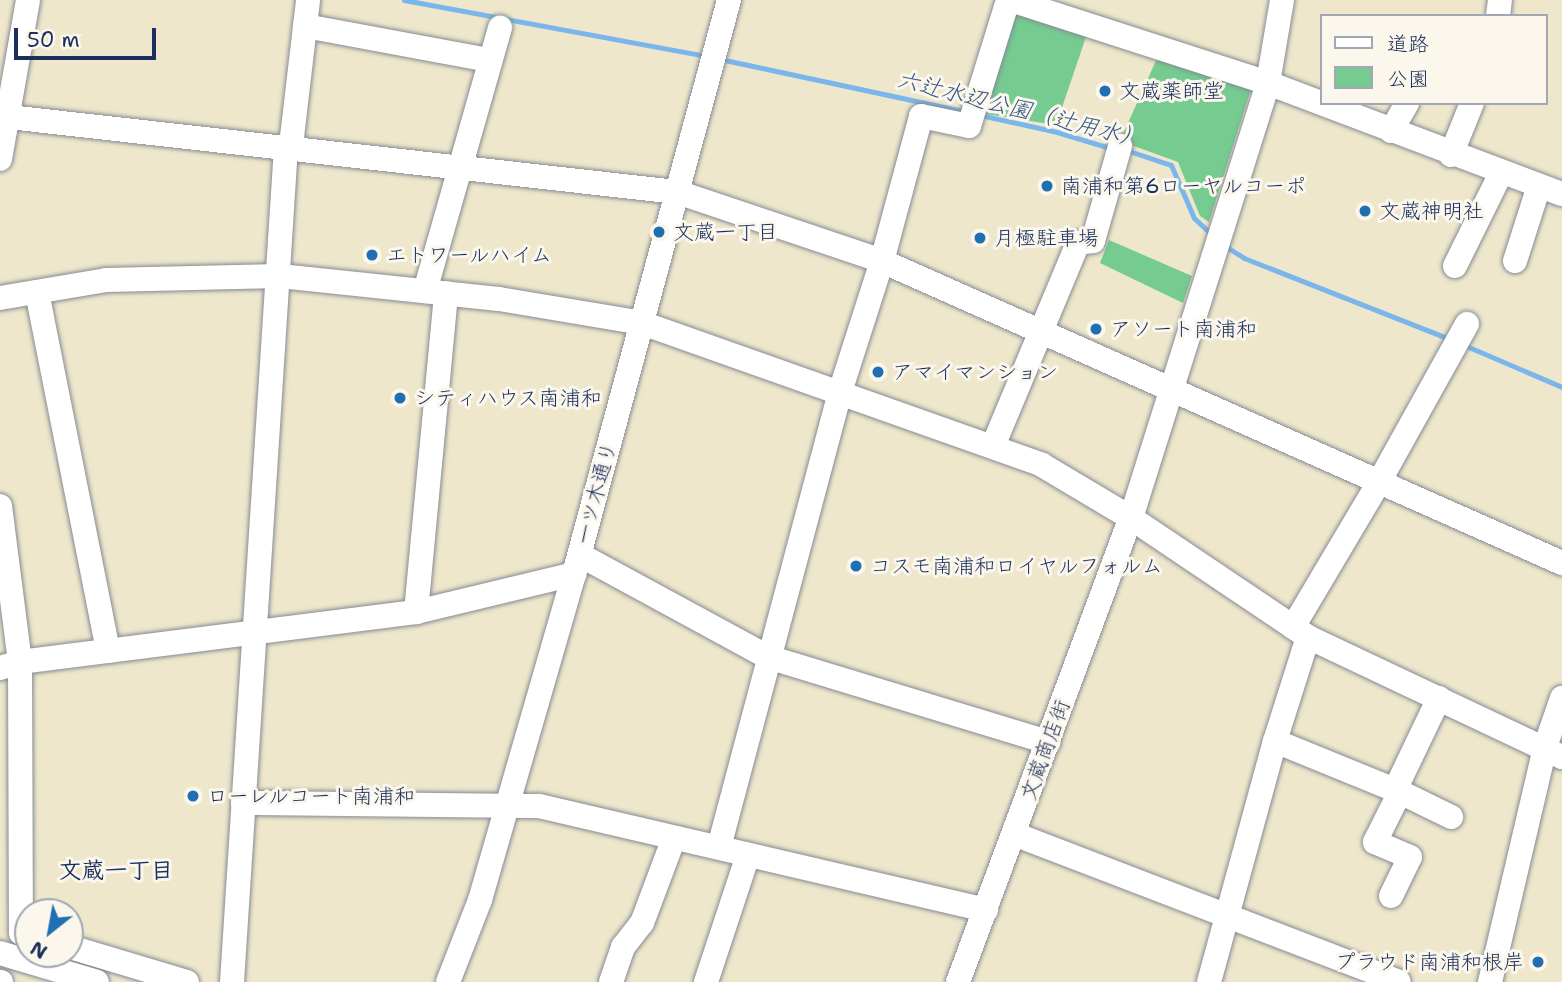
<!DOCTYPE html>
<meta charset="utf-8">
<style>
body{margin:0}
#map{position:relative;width:1562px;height:982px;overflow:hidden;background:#efe7cb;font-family:"Shantell Sans","Klee One",sans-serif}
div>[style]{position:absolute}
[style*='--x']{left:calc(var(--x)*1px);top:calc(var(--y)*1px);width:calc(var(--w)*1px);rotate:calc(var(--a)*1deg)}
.green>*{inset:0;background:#75cb90}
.stream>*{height:5px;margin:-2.5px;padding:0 2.5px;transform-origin:2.5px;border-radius:2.5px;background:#7ab6ec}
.roads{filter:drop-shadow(0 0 2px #858b94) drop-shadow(0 0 2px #858b94)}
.minor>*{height:24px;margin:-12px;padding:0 12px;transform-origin:12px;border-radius:12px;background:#fff}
.dots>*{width:19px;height:19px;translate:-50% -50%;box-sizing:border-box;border:4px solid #fbf7ec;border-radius:50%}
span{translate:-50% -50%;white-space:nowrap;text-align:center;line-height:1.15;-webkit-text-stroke:6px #fbf7ec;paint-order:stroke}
.poi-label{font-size:21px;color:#1b2f5e}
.left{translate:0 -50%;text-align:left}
.right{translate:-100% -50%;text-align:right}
.street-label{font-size:21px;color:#1b2f5e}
.water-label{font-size:23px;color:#385889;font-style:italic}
.neighbourhood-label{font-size:23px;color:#1b2f5e;font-weight:700}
.legend{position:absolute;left:1320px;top:14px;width:228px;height:91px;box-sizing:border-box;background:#fbf7ec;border:2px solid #a1a7b3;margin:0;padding:9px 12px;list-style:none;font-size:21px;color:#1b2f5e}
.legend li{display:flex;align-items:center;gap:14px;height:35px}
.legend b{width:35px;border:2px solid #a1a7b3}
.north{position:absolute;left:14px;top:898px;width:70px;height:70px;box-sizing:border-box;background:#fbf7ec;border:2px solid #a1a7b3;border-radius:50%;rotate:211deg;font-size:19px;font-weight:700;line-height:28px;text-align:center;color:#1b2f5e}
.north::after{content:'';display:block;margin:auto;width:24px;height:32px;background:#1f6fb2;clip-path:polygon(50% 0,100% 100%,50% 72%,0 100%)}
.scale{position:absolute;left:14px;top:28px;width:142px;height:32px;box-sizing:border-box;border:4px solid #1b2f5e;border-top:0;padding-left:9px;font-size:21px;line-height:24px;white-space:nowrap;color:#1b2f5e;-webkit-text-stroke:5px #fbf7ec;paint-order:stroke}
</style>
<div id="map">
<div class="green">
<div style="clip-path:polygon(1010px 10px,1087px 34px,1056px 125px,974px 112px)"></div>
<div style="clip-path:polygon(1158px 56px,1252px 86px,1209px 222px,1200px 216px,1178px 162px,1120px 141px)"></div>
<div style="clip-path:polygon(1109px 240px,1192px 276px,1183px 303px,1100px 263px)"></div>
</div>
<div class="stream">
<div style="--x:404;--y:0;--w:308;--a:10.5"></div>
<div style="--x:720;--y:59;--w:253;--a:12.1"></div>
<div style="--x:980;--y:115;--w:79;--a:12.4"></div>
<div style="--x:1057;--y:132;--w:59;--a:16.9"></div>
<div style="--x:1126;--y:150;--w:47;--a:18.4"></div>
<div style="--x:1171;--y:165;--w:58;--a:66.5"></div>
<div style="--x:1194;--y:218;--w:25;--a:43"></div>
<div style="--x:1225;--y:246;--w:22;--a:32"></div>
<div style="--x:1244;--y:258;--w:224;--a:21.5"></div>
<div style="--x:1464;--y:345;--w:107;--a:23.2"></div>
</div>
<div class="roads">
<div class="minor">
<div style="--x:1011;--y:0;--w:270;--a:17.9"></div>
<div style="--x:1268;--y:83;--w:314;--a:20.7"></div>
<div style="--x:1498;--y:16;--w:16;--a:-83"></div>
<div style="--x:305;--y:26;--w:187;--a:10.5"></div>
<div style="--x:0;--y:116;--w:681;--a:6.41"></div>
<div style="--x:677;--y:192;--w:216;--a:18.6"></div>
<div style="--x:882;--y:261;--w:744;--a:23.95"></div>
<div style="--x:1391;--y:131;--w:32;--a:-60"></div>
<div style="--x:1451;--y:155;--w:56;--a:-68"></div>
<div style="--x:0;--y:159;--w:161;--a:-80"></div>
<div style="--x:1515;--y:261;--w:79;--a:-72.3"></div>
<div style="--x:1455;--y:266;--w:104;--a:-63.7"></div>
<div style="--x:425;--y:291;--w:274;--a:-74.1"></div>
<div style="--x:37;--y:292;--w:366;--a:78.8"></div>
<div style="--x:0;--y:298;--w:108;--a:-9.6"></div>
<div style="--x:106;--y:280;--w:174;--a:-1.3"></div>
<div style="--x:280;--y:276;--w:220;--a:6"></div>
<div style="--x:499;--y:299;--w:145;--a:9.5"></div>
<div style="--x:642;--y:323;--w:424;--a:19.5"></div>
<div style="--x:1042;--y:465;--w:104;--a:30.8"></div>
<div style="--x:1131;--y:518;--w:213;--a:33.9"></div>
<div style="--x:1308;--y:637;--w:281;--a:25.3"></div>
<div style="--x:993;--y:446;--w:220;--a:-67.3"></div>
<div style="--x:1078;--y:243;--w:15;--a:-8"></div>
<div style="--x:1093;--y:241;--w:99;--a:-74.1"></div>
<div style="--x:0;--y:506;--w:157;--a:82.7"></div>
<div style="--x:20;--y:662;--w:271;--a:89.8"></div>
<div style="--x:580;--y:555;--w:214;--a:28.5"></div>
<div style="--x:768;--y:657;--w:293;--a:16.9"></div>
<div style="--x:416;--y:612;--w:320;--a:-84.6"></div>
<div style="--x:1293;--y:627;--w:169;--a:-59.3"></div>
<div style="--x:1379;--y:482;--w:181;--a:-60.9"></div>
<div style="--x:0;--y:668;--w:21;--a:-17"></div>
<div style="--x:20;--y:662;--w:399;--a:-7.2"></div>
<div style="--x:416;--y:612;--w:163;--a:-13.5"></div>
<div style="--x:1275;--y:741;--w:135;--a:22.2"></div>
<div style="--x:1400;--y:792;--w:57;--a:26.1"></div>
<div style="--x:1395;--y:790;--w:102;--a:-64.4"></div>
<div style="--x:243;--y:803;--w:296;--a:0.6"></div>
<div style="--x:539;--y:806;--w:459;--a:13.1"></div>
<div style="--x:1014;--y:834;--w:412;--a:21"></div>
<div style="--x:719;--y:847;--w:471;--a:-75.1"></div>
<div style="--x:840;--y:392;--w:138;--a:-72.2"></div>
<div style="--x:882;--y:261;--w:150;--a:-74.9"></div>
<div style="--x:921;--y:116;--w:49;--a:11.8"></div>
<div style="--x:969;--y:126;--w:132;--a:-72.8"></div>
<div style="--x:1391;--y:896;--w:43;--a:-64"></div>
<div style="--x:1410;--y:857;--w:38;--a:-157"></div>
<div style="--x:1375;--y:842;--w:56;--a:-63.4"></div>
<div style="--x:70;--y:947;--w:122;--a:16.7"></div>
<div style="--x:0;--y:953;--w:101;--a:16.6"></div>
<div style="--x:0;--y:982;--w:1;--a:0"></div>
<div style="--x:232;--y:982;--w:836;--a:-86.3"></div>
<div style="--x:286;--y:148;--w:13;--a:-61"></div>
<div style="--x:292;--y:137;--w:138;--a:-83.3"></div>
<div style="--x:448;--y:982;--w:88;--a:-68.7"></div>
<div style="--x:480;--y:900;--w:339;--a:-73.9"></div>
<div style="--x:574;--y:574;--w:595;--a:-74.89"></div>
<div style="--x:611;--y:982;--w:37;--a:-71"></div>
<div style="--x:623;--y:947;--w:31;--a:-52"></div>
<div style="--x:642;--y:923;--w:91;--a:-69.4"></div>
<div style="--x:706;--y:982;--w:134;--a:-71.7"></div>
<div style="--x:958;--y:982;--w:495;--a:-69.6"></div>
<div style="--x:1131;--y:518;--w:456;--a:-72.5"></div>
<div style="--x:1268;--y:83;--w:84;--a:-80.4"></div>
<div style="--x:1209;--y:982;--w:250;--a:-74.7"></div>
<div style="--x:1275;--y:741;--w:109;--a:-72.4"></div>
<div style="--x:1490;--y:982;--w:241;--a:-76.8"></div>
<div style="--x:1545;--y:747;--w:52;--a:-70.9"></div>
</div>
</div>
<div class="dots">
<div style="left:1105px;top:91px;background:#1f6fb2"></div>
<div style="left:1047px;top:186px;background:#1f6fb2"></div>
<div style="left:1365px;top:211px;background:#1f6fb2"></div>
<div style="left:659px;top:232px;background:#1f6fb2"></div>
<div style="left:980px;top:238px;background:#1f6fb2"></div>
<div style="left:372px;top:255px;background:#1f6fb2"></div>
<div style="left:1096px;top:329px;background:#1f6fb2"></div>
<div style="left:878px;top:372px;background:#1f6fb2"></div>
<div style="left:400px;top:398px;background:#1f6fb2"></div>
<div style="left:856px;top:566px;background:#1f6fb2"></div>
<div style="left:193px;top:796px;background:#1f6fb2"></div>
<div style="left:1538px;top:962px;background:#1f6fb2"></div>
</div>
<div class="poi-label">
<span class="left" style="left:1119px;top:91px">文蔵薬師堂</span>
<span class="left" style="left:1061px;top:186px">南浦和第6ローヤルコーポ</span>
<span class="left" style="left:1379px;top:211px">文蔵神明社</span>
<span class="left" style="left:673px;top:232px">文蔵一丁目</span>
<span class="left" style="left:994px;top:238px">月極駐車場</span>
<span class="left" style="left:386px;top:255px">エトワールハイム</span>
<span class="left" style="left:1110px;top:329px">アソート南浦和</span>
<span class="left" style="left:892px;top:372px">アマイマンション</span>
<span class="left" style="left:414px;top:398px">シティハウス南浦和</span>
<span class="left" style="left:870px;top:566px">コスモ南浦和ロイヤルフォルム</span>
<span class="left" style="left:207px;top:796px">ローレルコート南浦和</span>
<span class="right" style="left:1524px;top:962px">プラウド南浦和根岸</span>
</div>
<div class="street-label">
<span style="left:596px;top:493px;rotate:-75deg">一ツ木通り</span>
<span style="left:1045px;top:750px;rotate:-70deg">文蔵商店街</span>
</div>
<div class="water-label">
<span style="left:1020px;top:109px;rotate:14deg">六辻水辺公園（辻用水）</span>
</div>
<div class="neighbourhood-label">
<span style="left:116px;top:870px">文蔵一丁目</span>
</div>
<ul class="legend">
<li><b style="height:9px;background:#fff"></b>道路</li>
<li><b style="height:19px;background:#75cb90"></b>公園</li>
</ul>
<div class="north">N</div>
<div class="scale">50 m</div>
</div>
